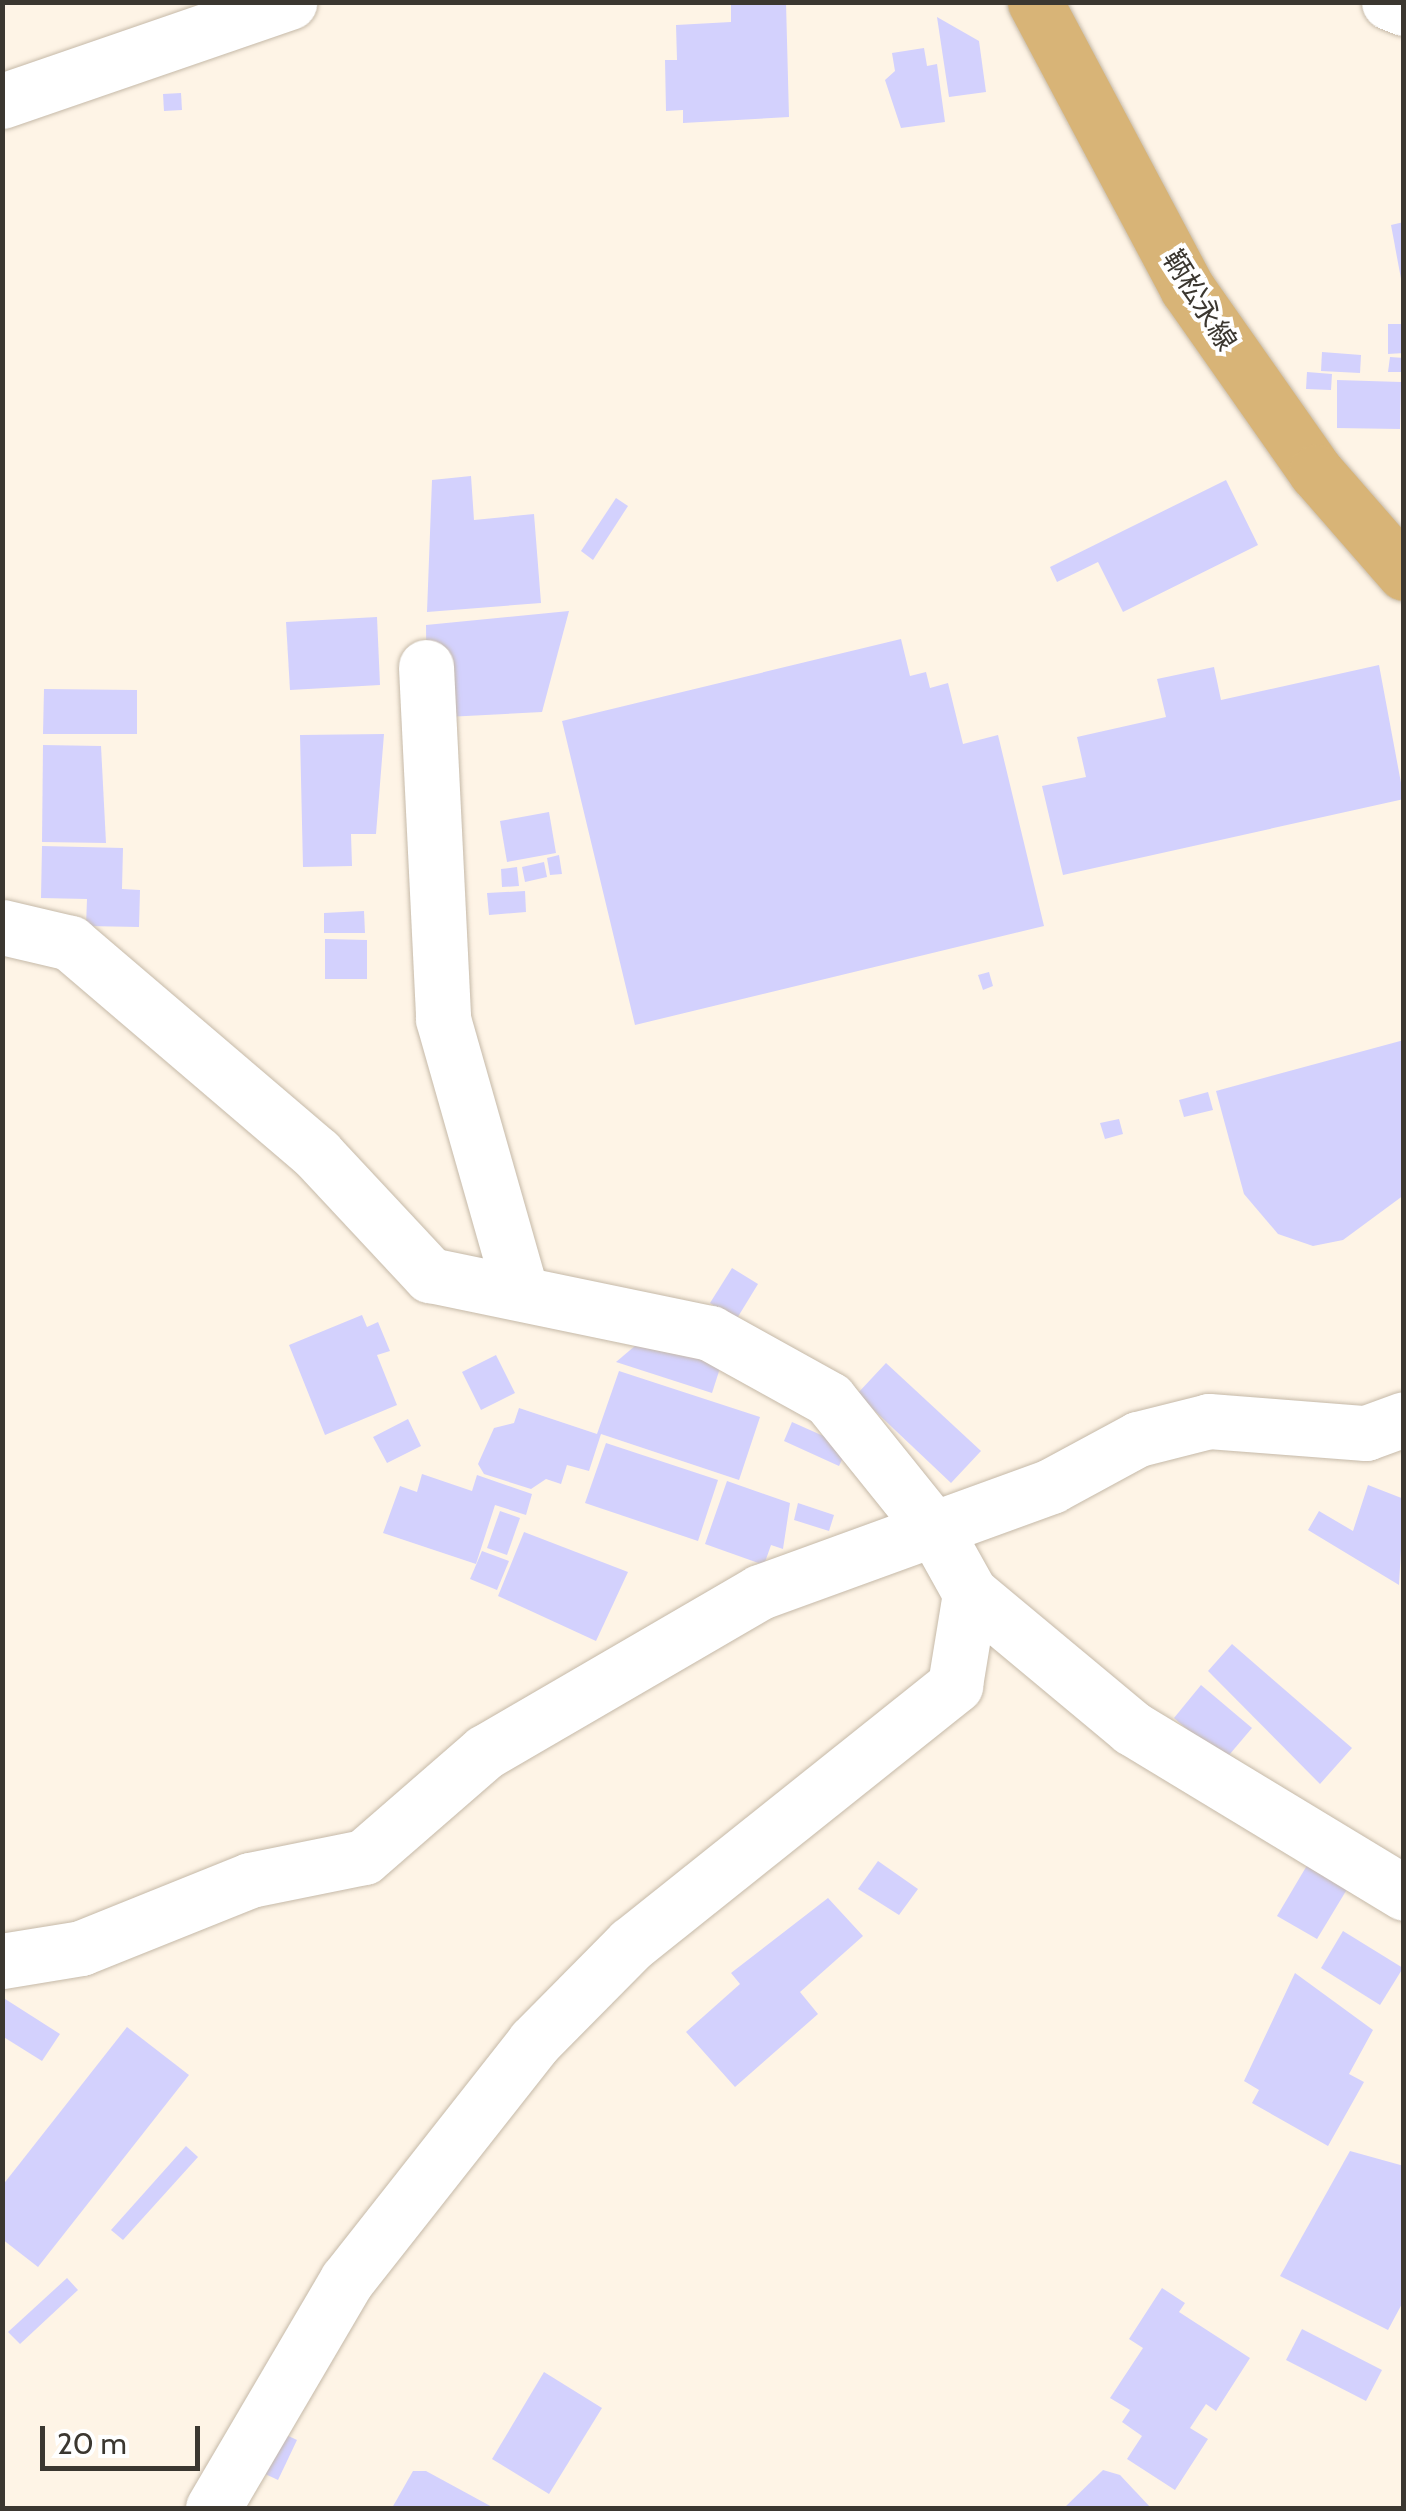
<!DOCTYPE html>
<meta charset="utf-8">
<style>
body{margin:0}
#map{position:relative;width:1406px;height:2511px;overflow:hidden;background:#fef4e6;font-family:Cabin,"Noto Sans JP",sans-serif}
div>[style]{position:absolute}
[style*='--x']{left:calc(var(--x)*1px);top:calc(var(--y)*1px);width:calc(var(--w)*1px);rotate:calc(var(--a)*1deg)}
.building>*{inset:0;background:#d3d1fd}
.roads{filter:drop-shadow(0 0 2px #c5b9a8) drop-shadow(0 0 2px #c5b9a8)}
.minor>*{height:55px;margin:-27.5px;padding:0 27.5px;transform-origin:27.5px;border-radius:27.5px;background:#fff}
.major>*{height:55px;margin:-27.5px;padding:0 27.5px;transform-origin:27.5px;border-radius:27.5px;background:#d8b477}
span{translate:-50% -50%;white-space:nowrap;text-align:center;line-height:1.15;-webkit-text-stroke:8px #fff;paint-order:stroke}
.street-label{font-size:28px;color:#3b3730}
.frame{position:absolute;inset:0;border:5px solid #3b3730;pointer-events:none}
.scale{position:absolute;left:40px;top:2426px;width:160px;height:45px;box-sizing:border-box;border:5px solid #3b3730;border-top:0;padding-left:12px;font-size:30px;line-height:35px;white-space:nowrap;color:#3b3730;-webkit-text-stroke:8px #fff;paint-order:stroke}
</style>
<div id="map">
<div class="building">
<div style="clip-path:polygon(731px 2px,786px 2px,789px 117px,683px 123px,683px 110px,666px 111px,665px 60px,677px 60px,676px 25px,731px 22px)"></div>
<div style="clip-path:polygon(937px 17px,979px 41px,986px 92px,949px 97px)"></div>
<div style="clip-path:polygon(924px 48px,927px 66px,937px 64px,945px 122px,901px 128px,885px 80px,895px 71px,892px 53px)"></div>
<div style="clip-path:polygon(181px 93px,182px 110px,164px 111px,163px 94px)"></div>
<div style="clip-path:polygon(1404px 222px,1404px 283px,1402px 284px,1391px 225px)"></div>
<div style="clip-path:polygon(1388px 324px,1404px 324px,1404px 353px,1388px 354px)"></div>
<div style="clip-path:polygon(1322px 352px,1361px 355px,1360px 373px,1321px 371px)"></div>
<div style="clip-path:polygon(1390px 357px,1404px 358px,1404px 372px,1388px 372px)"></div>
<div style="clip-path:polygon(1307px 372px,1332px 374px,1331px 390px,1306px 389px)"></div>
<div style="clip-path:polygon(1337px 380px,1401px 382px,1400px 429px,1337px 428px)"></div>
<div style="clip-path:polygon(471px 476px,474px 520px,534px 514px,541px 603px,427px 612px,432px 480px)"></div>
<div style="clip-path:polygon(1226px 480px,1258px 545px,1123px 612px,1098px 562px,1057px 582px,1050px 567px)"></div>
<div style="clip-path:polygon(616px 498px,628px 506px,593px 560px,581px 551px)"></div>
<div style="clip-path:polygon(569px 611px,542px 712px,427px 718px,426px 625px)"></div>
<div style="clip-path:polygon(377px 617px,380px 685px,290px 690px,286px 622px)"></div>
<div style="clip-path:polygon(901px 639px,910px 676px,926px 672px,930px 688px,948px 683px,963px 744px,998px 735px,1044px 926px,635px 1025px,562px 721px)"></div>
<div style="clip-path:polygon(1379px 665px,1404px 799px,1063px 875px,1042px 786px,1086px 777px,1077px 737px,1166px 717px,1157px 679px,1214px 667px,1221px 700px)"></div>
<div style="clip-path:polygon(44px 689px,137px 690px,137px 734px,43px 734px)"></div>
<div style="clip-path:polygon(384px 734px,376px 834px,351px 834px,352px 866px,303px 867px,300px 735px)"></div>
<div style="clip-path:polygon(43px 745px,101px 746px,106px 843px,42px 842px)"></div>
<div style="clip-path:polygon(549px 812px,556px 853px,507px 862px,500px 821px)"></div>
<div style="clip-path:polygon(42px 846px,123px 848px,122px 889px,140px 890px,139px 927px,86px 926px,87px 899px,41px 898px)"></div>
<div style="clip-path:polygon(559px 855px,562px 874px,550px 875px,547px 858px)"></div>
<div style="clip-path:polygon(544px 862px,547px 877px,525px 882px,522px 867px)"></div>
<div style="clip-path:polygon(517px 867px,519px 886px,502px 887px,501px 869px)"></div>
<div style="clip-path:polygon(525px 891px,526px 912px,489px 915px,487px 893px)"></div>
<div style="clip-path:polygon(364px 911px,365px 933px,324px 933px,324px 913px)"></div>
<div style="clip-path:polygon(325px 939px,367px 940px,367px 979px,325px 979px)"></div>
<div style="clip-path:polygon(989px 972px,993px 986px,983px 990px,978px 975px)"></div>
<div style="clip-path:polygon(1404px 1040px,1404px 1195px,1343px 1240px,1313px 1246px,1278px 1234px,1244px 1194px,1216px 1091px)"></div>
<div style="clip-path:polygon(1208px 1092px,1213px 1110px,1184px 1117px,1179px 1100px)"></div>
<div style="clip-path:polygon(1119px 1119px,1123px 1134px,1105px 1139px,1100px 1123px)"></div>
<div style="clip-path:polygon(732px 1268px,758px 1284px,736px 1320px,710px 1303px)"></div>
<div style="clip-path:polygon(362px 1315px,367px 1327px,378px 1322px,390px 1351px,377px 1355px,397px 1405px,325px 1435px,289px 1345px)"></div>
<div style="clip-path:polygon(642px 1340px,721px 1365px,712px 1393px,616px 1362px)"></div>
<div style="clip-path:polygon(496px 1355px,515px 1393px,481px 1410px,462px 1372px)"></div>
<div style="clip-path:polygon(886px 1363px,981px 1451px,951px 1483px,857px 1394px)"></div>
<div style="clip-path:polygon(619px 1371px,760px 1417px,739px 1480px,601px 1434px,589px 1471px,567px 1465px,561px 1484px,546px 1479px,531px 1489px,484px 1474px,478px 1464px,494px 1428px,514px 1423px,519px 1408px,597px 1434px)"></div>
<div style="clip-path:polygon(408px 1419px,421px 1446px,387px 1463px,373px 1437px)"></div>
<div style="clip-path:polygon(792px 1422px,848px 1447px,839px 1466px,784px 1441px)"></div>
<div style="clip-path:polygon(606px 1443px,718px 1480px,698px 1541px,585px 1503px)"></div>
<div style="clip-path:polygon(422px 1474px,472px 1491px,477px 1475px,532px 1494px,526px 1515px,495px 1505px,476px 1564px,383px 1533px,400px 1486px,417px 1492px)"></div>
<div style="clip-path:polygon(727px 1481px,790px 1503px,783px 1549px,771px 1545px,764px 1565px,705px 1544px)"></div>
<div style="clip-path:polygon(1368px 1485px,1404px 1499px,1399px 1585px,1308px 1530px,1319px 1511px,1353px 1531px)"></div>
<div style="clip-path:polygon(798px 1503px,834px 1515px,829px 1531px,794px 1520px)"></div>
<div style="clip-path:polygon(500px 1511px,520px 1518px,507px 1555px,487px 1548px)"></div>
<div style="clip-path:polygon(524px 1532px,628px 1572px,596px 1641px,498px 1596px)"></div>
<div style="clip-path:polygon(482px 1551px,509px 1561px,497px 1590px,470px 1579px)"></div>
<div style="clip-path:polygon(1232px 1644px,1352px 1748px,1320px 1784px,1208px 1671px)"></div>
<div style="clip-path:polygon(1201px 1685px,1252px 1728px,1224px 1761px,1174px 1718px)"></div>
<div style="clip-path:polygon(878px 1861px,918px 1889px,899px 1915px,858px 1889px)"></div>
<div style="clip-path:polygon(1309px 1862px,1349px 1886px,1317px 1939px,1277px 1916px)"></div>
<div style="clip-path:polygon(828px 1898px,863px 1936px,800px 1992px,818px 2014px,735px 2087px,686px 2032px,740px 1984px,731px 1973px)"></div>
<div style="clip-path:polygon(1343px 1931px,1403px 1968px,1380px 2005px,1321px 1968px)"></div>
<div style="clip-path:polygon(1295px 1973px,1373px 2030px,1349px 2074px,1364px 2082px,1328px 2146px,1252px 2103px,1259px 2090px,1244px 2081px)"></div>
<div style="clip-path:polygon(2px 1997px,60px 2034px,42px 2061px,2px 2036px)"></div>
<div style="clip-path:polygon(127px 2027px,189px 2075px,38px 2267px,2px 2239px,2px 2186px)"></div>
<div style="clip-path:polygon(186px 2146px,198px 2157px,123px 2240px,111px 2230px)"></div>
<div style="clip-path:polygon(1350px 2151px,1404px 2166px,1404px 2300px,1388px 2330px,1280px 2276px)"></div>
<div style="clip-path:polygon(67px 2278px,78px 2290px,20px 2344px,8px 2332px)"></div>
<div style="clip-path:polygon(1162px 2288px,1185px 2303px,1179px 2312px,1250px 2358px,1216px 2411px,1206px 2404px,1190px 2428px,1208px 2439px,1175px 2490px,1127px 2459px,1142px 2436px,1122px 2422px,1130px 2410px,1110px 2398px,1143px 2348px,1129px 2339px)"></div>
<div style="clip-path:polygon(1302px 2329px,1382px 2370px,1366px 2401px,1286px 2360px)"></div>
<div style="clip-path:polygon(544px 2372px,602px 2408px,549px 2494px,492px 2459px)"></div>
<div style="clip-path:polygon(261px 2423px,297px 2440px,278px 2480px,242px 2463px)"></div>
<div style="clip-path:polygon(1103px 2470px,1120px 2475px,1151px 2508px,1064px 2508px)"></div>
<div style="clip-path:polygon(413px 2471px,426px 2471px,494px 2508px,392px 2508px)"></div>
</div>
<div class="roads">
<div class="minor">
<div style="--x:1389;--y:2;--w:16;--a:22"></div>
<div style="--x:2;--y:101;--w:304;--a:-19"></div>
<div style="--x:426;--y:667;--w:352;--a:87.2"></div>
<div style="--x:443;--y:1019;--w:282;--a:74.1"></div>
<div style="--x:2;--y:927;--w:70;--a:13.2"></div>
<div style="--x:70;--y:943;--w:325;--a:40.5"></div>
<div style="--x:317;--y:1154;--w:166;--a:47"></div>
<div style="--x:430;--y:1275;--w:286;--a:11.7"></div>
<div style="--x:710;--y:1333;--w:136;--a:29"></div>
<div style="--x:829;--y:1399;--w:171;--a:51.2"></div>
<div style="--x:936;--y:1532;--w:70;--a:60.9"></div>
<div style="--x:970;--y:1593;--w:211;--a:39.8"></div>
<div style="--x:1132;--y:1728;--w:318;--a:31.2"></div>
<div style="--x:2;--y:1961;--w:80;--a:-9.3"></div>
<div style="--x:81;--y:1948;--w:182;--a:-21.9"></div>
<div style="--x:250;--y:1880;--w:116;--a:-11.4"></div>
<div style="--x:364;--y:1857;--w:160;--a:-41"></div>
<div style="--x:485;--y:1752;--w:318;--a:-30.2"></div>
<div style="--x:760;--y:1592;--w:310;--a:-20"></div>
<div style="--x:1051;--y:1486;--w:99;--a:-28.4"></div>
<div style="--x:1138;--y:1439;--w:73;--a:-14.2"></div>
<div style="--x:1209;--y:1421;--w:157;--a:4.4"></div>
<div style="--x:1366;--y:1433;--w:40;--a:-20.2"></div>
<div style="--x:213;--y:2508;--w:264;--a:-59.6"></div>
<div style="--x:347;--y:2280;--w:303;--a:-51.8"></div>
<div style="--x:534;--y:2042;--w:138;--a:-45.3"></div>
<div style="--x:631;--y:1944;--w:415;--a:-38.6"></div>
<div style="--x:955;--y:1685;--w:93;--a:-80.7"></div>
</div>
<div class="major">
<div style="--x:1035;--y:2;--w:324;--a:62"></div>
<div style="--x:1187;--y:288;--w:225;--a:55"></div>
<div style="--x:1316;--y:472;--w:134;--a:48.9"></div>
</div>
</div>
<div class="street-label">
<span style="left:1200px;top:300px;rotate:58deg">鞆松永線</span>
</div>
<div class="frame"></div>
<div class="scale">20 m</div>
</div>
